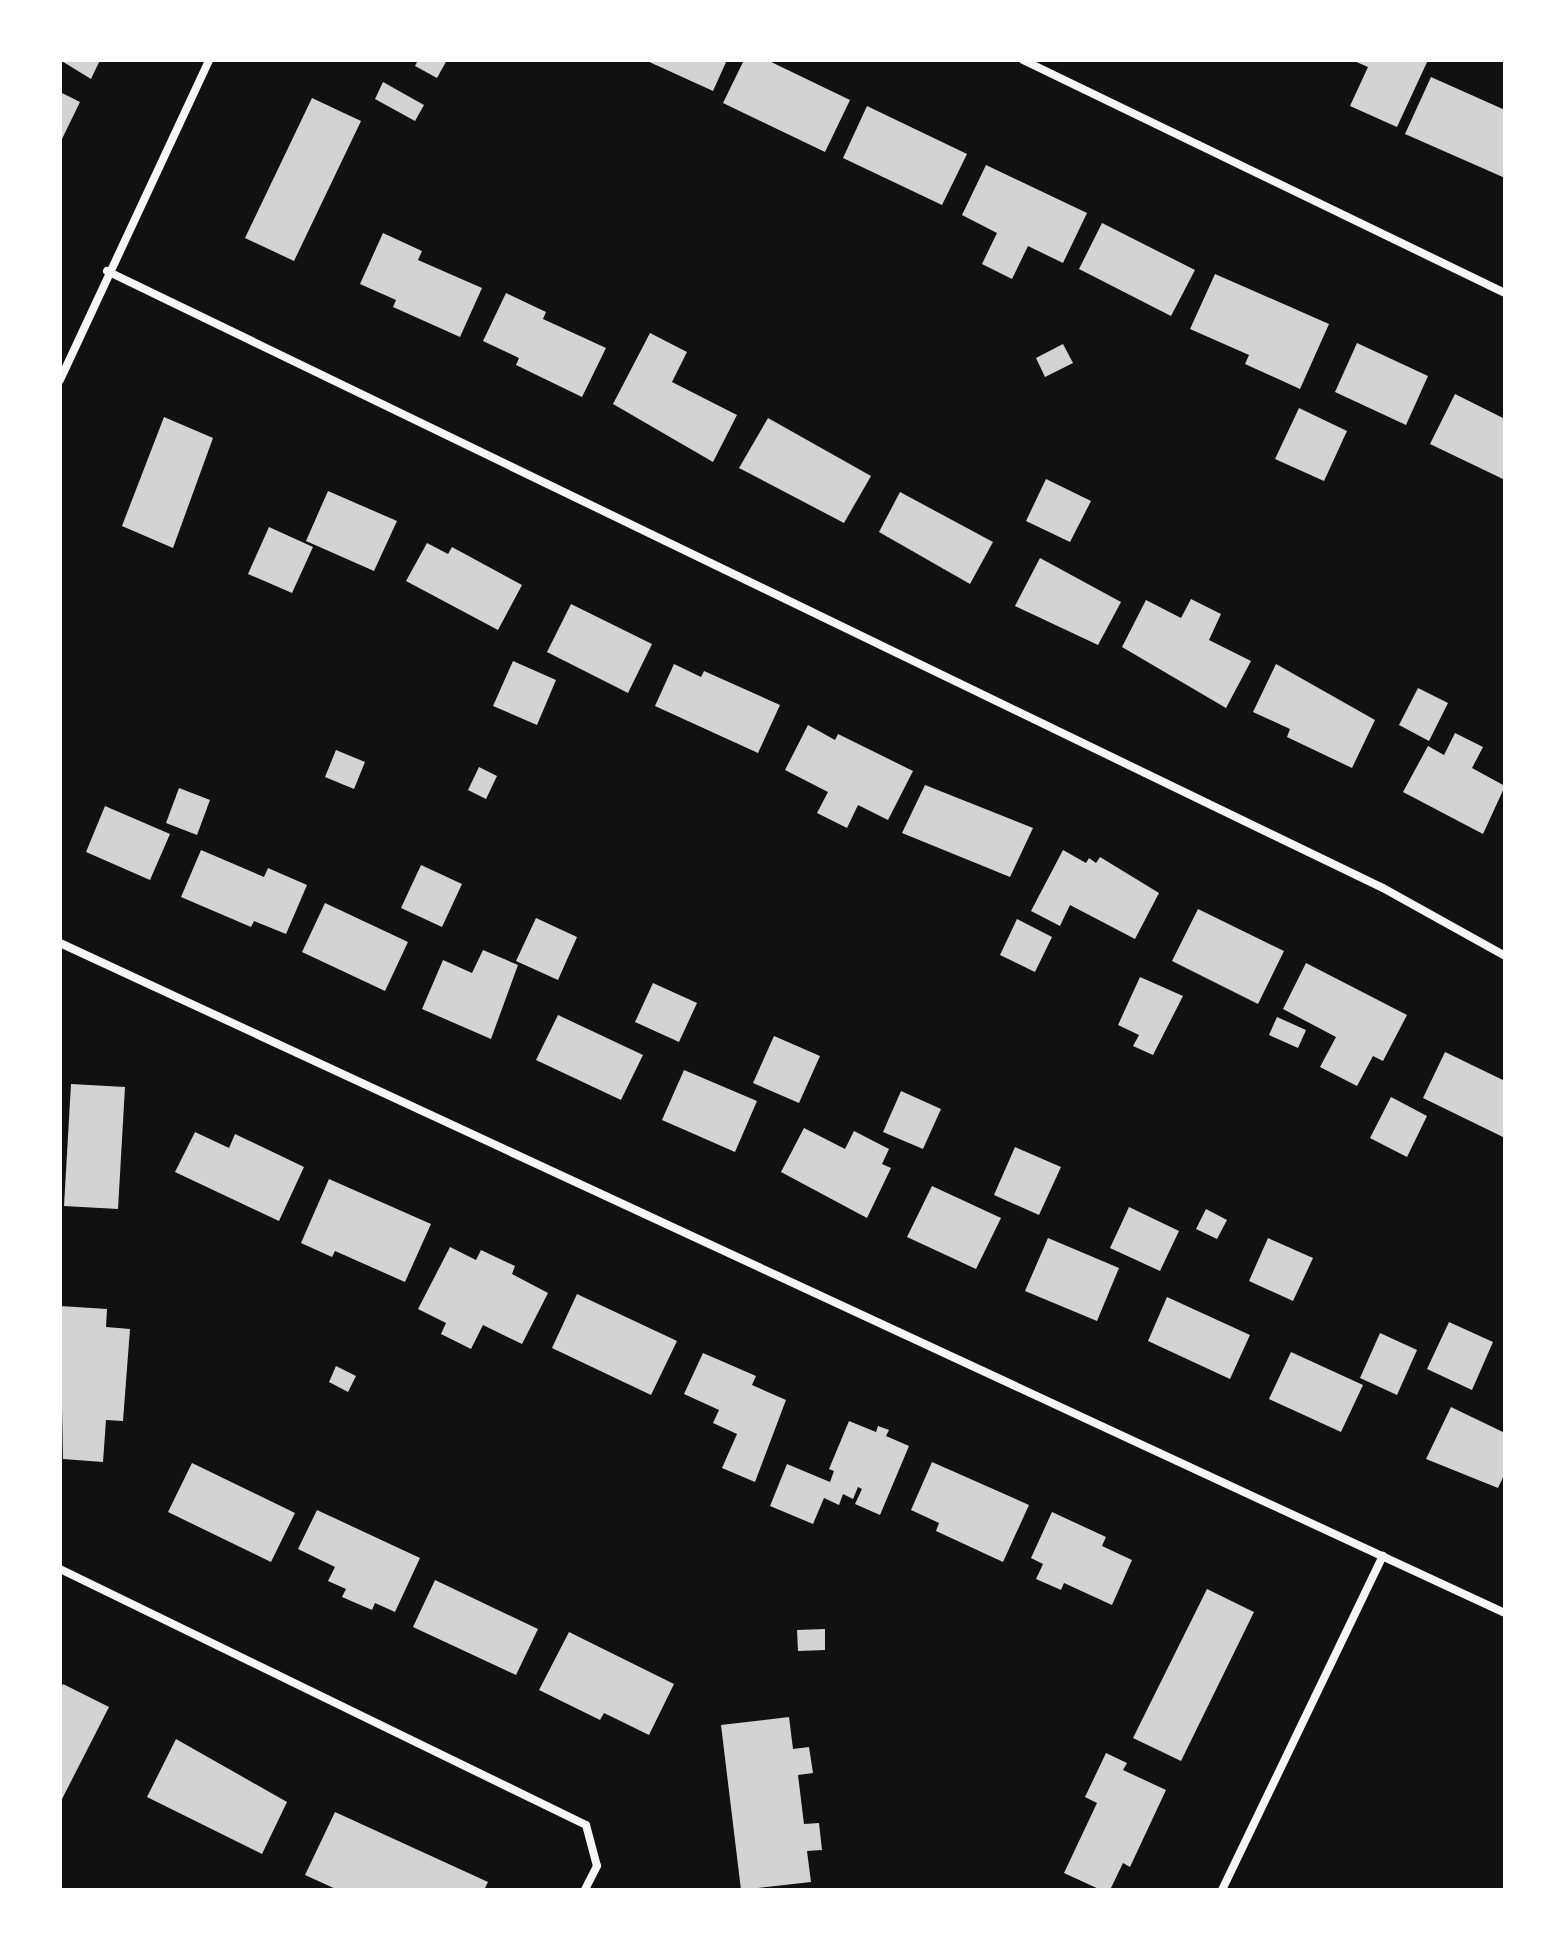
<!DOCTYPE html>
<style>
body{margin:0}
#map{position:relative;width:1565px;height:1950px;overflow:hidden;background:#111;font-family:"PT Sans Narrow",sans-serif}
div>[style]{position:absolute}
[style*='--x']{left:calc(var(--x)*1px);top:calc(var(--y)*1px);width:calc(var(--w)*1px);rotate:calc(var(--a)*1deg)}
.building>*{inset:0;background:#d3d3d3}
.minor>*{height:8px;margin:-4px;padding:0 4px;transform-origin:4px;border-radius:4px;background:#f5f5f5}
span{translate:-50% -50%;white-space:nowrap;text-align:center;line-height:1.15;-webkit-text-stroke:6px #fff;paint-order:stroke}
.frame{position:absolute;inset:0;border:62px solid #fff;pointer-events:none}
</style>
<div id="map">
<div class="building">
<div style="clip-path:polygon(60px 60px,100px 60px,91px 79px)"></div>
<div style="clip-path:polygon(418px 60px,447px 60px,437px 78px,415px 66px)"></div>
<div style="clip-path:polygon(645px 60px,727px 60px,713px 91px)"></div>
<div style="clip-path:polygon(744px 60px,767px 60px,850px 100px,825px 152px,723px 103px)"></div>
<div style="clip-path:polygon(1352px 60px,1428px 60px,1397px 127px,1350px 106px,1368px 67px)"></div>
<div style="clip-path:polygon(1431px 77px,1505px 110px,1505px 178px,1405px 134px)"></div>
<div style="clip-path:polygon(383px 82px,424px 105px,415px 121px,375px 99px)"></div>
<div style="clip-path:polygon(60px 92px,80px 102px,60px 143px)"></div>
<div style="clip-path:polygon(312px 98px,361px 121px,294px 261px,245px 238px)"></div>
<div style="clip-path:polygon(867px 106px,967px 154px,942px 205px,843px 158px)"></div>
<div style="clip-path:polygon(986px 165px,1087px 213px,1063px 263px,1028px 246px,1012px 279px,982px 264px,997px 233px,962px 215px)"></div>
<div style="clip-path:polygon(1102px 223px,1195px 270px,1171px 316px,1079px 269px)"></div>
<div style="clip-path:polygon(383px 233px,422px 251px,418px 260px,482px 288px,460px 337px,393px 307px,396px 300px,360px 284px)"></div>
<div style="clip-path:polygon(1215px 274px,1329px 324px,1300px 389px,1245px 364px,1249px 355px,1190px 329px)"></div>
<div style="clip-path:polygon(506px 293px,546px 312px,543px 319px,606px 348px,582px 397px,516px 365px,519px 358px,483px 341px)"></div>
<div style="clip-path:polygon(650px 333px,687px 352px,672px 382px,737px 415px,713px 462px,613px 404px)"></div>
<div style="clip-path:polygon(1357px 343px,1428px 376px,1406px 425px,1335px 392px)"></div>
<div style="clip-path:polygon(1063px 344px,1073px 363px,1045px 377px,1036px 358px)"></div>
<div style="clip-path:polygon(1455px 394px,1505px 419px,1505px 480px,1430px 444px)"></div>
<div style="clip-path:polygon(1299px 408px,1347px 431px,1324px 481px,1275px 459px)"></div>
<div style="clip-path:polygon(164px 417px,213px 438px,173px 548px,122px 526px)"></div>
<div style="clip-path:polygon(768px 418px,871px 476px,844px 523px,739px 468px)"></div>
<div style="clip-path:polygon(1046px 479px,1091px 501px,1070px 542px,1026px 521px)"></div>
<div style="clip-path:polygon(328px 491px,397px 521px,374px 571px,306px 541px)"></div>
<div style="clip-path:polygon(900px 492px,993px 542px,970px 584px,879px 532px)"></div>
<div style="clip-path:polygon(269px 527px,313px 547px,292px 593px,248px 574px)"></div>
<div style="clip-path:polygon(427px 543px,448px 554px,452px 547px,522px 585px,498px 630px,406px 581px)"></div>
<div style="clip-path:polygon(1040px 558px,1121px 602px,1098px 645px,1015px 606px)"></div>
<div style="clip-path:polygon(1191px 599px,1221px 614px,1209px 640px,1251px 661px,1226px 708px,1122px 647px,1146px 600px,1181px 618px)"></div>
<div style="clip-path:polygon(571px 604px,652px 644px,628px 693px,547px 652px)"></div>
<div style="clip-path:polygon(513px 661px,556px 680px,537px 725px,493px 706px)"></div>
<div style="clip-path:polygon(674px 664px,701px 677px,704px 671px,780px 705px,758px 753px,655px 706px)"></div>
<div style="clip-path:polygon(1276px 664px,1375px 720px,1352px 768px,1287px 737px,1290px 729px,1253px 712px)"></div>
<div style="clip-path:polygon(1418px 688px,1448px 703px,1429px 741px,1399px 725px)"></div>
<div style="clip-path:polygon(808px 725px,835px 740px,838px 734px,913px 771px,888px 820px,858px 805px,847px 828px,817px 813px,828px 792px,785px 770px)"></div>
<div style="clip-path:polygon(1455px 733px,1483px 747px,1472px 768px,1505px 786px,1483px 834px,1403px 792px,1428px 746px,1444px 755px)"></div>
<div style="clip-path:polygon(336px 750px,365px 762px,354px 789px,325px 777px)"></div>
<div style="clip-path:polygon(479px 767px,497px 776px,486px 799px,468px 790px)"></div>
<div style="clip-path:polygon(925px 785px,1033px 828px,1010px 877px,902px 833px)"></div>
<div style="clip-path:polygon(179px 788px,210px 800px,197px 835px,166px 823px)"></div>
<div style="clip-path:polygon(105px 806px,170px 834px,150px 880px,86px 852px)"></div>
<div style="clip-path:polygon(201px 850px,264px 877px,268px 868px,307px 885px,286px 934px,254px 921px,251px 927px,181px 897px)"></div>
<div style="clip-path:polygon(1063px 850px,1086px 863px,1089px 858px,1096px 863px,1100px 857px,1159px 893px,1135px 939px,1070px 905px,1060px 926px,1031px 911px)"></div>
<div style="clip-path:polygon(421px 865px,462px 884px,442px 927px,401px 908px)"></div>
<div style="clip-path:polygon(325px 903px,408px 942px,385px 991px,302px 952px)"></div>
<div style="clip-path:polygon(1198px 909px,1284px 951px,1258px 1004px,1172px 961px)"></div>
<div style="clip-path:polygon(536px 918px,577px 937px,558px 980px,516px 961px)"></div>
<div style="clip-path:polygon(1017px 919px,1052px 937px,1035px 972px,1000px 955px)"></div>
<div style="clip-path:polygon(483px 950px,518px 965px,491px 1039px,422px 1009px,443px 960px,472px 973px)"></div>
<div style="clip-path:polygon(1306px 963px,1407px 1015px,1383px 1061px,1373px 1056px,1357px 1086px,1320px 1067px,1336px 1037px,1283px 1009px)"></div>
<div style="clip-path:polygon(1140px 977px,1183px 996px,1153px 1055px,1133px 1046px,1139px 1035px,1118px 1025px)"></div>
<div style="clip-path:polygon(653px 983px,697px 1003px,679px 1042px,635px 1022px)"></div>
<div style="clip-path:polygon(558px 1015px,643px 1055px,621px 1100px,536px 1060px)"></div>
<div style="clip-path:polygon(1277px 1017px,1306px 1030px,1298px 1048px,1269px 1035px)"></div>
<div style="clip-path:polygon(774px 1036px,820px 1056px,799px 1103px,753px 1083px)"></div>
<div style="clip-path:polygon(1445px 1052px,1505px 1081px,1505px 1138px,1423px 1098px)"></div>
<div style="clip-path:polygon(684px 1070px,757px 1101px,735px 1152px,662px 1120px)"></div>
<div style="clip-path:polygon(71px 1084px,125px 1087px,118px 1209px,64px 1206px)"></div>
<div style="clip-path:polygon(901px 1091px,941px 1109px,923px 1149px,883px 1132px)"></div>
<div style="clip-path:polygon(1391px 1097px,1427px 1116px,1407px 1157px,1370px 1138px)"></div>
<div style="clip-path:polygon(804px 1128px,845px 1149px,854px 1131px,889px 1149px,882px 1164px,891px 1168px,867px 1218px,781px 1172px)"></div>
<div style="clip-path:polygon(195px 1132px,229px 1148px,235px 1134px,304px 1167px,279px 1221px,175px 1172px)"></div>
<div style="clip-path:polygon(1015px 1147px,1061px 1167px,1039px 1215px,994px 1195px)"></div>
<div style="clip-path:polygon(329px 1179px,431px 1224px,405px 1282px,335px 1251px,332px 1257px,301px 1243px)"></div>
<div style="clip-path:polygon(932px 1186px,1001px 1218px,976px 1269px,907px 1237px)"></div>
<div style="clip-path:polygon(1129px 1207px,1179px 1231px,1160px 1271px,1110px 1248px)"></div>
<div style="clip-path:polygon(1206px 1209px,1227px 1220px,1217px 1239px,1196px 1229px)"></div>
<div style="clip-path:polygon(1048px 1238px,1119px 1268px,1097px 1321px,1025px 1291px)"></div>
<div style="clip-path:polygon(1268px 1238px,1313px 1258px,1293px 1301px,1249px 1281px)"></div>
<div style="clip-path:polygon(450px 1247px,476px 1260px,481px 1250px,515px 1266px,512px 1274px,548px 1293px,522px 1344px,483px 1325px,471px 1349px,441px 1334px,446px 1323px,418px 1309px)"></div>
<div style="clip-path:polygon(577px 1294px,677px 1341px,651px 1395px,552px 1348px)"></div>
<div style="clip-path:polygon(1167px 1297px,1250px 1335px,1230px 1379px,1148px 1341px)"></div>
<div style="clip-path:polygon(60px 1306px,107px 1309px,106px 1327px,130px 1329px,123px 1421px,106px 1420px,103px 1462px,63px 1459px)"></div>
<div style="clip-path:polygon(1449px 1322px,1493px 1342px,1472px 1390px,1427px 1369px)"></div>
<div style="clip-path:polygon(1380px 1333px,1417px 1350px,1397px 1395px,1360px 1378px)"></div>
<div style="clip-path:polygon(1291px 1352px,1363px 1385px,1341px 1432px,1269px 1399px)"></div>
<div style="clip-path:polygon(703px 1353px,756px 1376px,752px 1385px,786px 1400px,755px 1482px,722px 1468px,737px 1434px,713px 1423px,719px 1410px,684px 1394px)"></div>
<div style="clip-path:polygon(336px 1366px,356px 1376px,348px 1392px,329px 1382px)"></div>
<div style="clip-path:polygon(1451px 1407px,1505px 1433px,1505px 1473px,1498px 1488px,1426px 1459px)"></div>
<div style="clip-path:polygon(849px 1421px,876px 1432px,878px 1426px,889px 1430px,886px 1436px,909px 1446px,880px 1515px,855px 1504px,862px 1489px,858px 1487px,853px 1499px,843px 1494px,839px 1505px,824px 1498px,813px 1524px,770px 1506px,787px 1464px,830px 1482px,834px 1471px,829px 1469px)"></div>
<div style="clip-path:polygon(932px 1462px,1029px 1505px,1003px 1562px,936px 1531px,939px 1523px,911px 1510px)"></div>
<div style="clip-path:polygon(192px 1463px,295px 1513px,271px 1562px,168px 1512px)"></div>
<div style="clip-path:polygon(317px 1510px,420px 1558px,395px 1612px,375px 1603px,372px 1610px,342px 1597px,346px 1589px,328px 1581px,335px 1567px,298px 1549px)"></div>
<div style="clip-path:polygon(1052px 1512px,1106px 1537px,1102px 1546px,1132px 1560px,1112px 1605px,1064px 1583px,1061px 1590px,1036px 1579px,1043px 1564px,1031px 1558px)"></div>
<div style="clip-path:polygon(435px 1580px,538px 1629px,516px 1675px,413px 1627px)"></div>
<div style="clip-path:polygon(1207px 1589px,1254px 1612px,1181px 1761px,1133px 1738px)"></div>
<div style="clip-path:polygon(825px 1629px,825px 1650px,798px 1651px,797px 1630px)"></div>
<div style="clip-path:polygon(569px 1632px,674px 1684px,649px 1735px,604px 1713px,600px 1720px,539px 1690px)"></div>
<div style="clip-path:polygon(63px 1684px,109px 1707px,60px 1803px,60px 1690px)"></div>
<div style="clip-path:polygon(789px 1717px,793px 1749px,809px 1747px,813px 1773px,798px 1775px,804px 1824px,819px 1823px,822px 1850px,807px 1851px,811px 1882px,741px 1890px,721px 1725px)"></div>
<div style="clip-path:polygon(176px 1739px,287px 1802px,262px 1854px,147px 1797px)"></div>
<div style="clip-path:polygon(1106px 1753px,1127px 1763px,1123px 1770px,1166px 1790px,1130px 1867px,1123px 1863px,1110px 1890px,1101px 1890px,1064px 1873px,1097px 1803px,1085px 1797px)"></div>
<div style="clip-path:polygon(335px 1812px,488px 1882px,484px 1890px,338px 1890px,305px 1875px)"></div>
</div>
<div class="minor">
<div style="--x:1023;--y:60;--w:535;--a:25.8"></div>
<div style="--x:107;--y:271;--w:1417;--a:25.81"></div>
<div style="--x:1383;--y:888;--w:140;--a:29.1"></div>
<div style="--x:60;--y:380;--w:353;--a:-65"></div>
<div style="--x:60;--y:943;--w:1593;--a:24.88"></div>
<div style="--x:60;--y:1569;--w:585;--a:25.95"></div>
<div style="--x:586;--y:1825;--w:42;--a:75"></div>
<div style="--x:597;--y:1866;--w:27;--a:117"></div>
<div style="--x:1222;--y:1890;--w:371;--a:-64.3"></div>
</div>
<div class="frame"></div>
</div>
